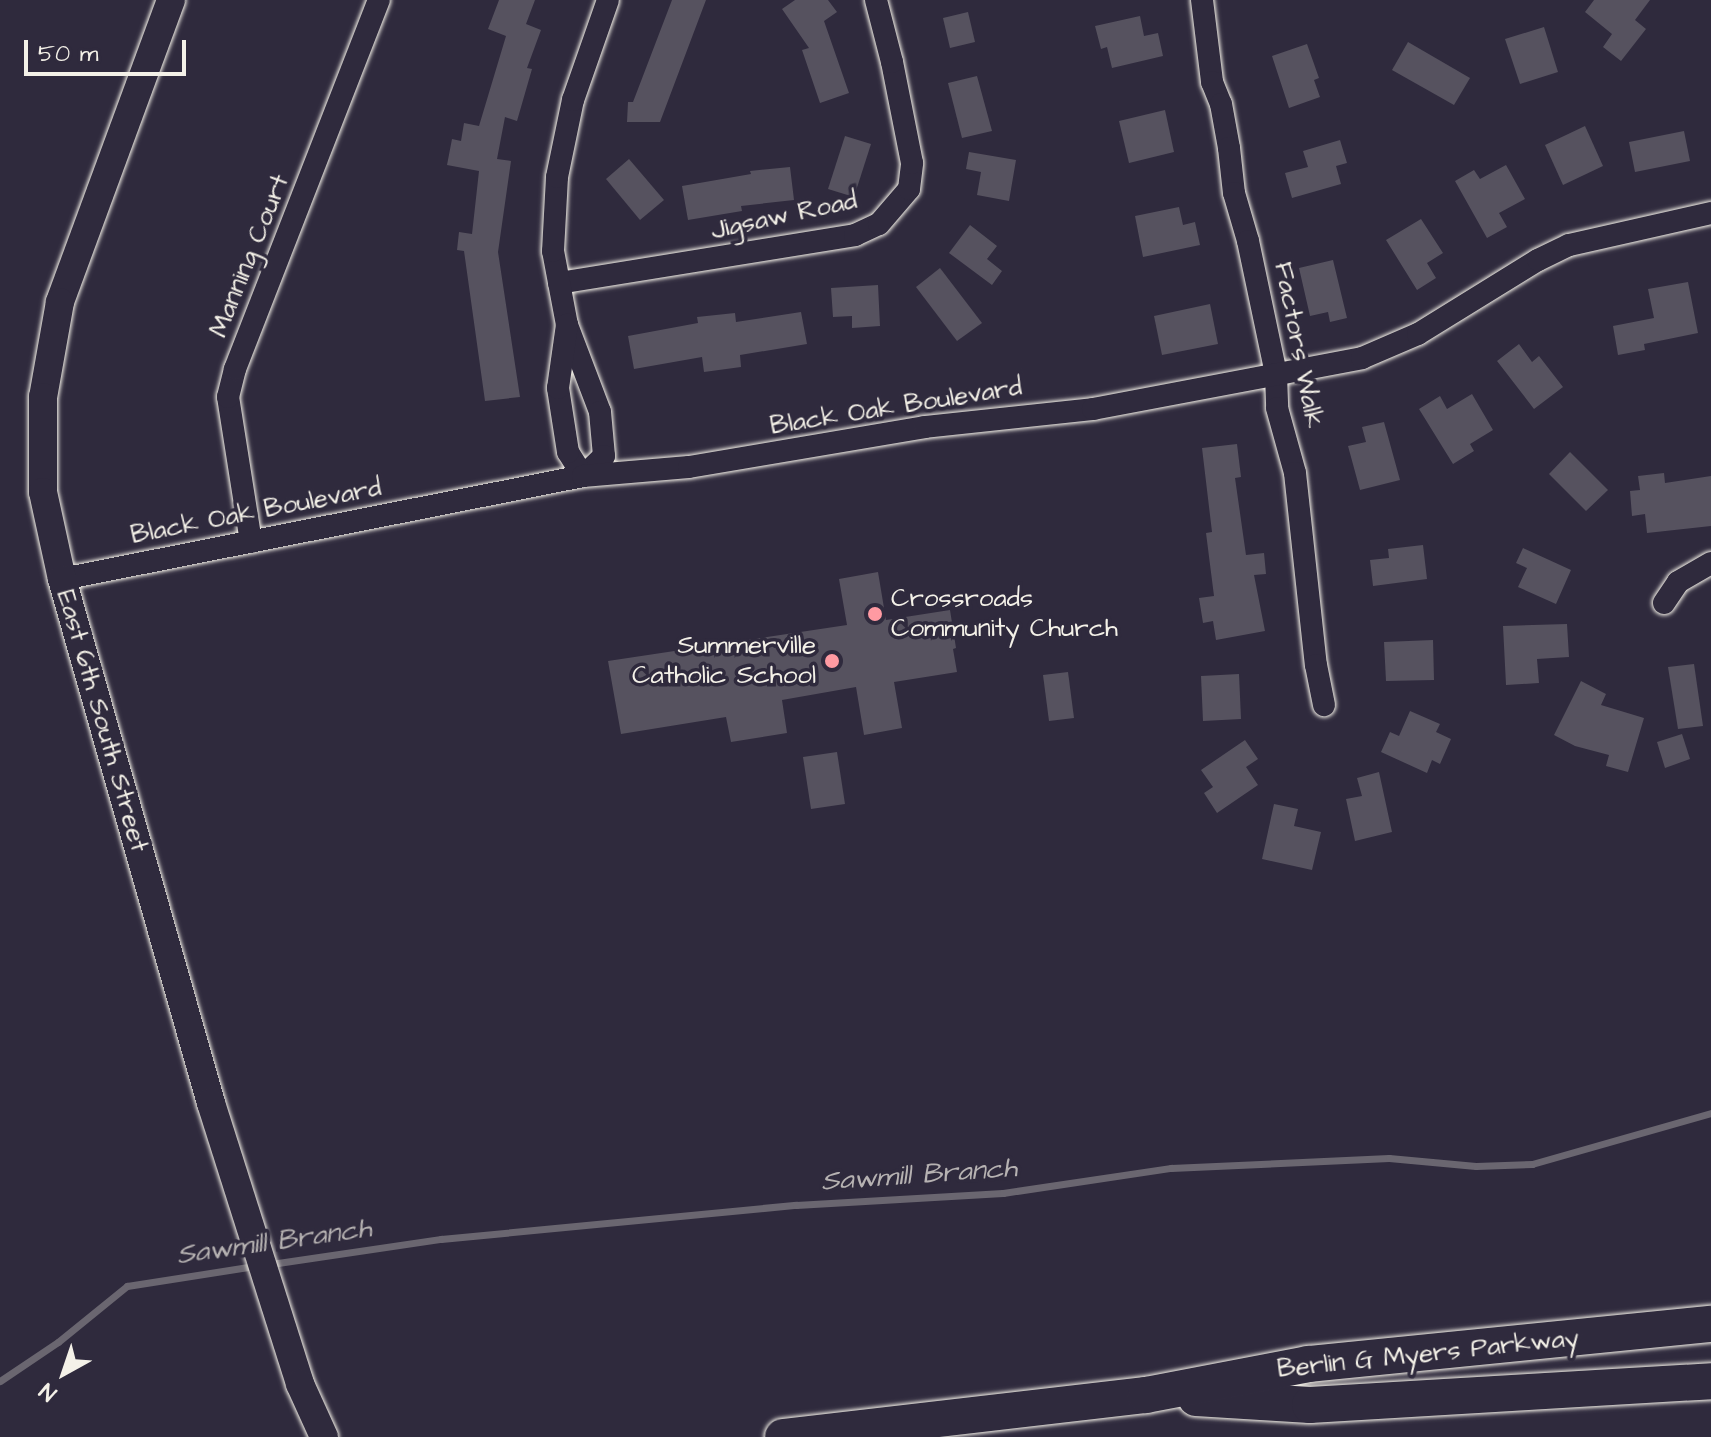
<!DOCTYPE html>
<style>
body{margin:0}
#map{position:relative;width:1711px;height:1437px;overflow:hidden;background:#2f2a3d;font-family:"Architects Daughter",sans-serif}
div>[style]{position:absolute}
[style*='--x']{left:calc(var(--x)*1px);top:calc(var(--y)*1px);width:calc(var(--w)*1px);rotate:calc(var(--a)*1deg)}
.stream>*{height:7px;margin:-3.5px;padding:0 3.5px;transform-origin:3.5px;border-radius:3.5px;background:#6a6670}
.building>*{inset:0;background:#56525f}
.roads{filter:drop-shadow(0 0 2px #f4f1e8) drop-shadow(0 0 2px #f4f1e8)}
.minor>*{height:22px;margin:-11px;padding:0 11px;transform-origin:11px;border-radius:11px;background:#2f2a3d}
.tertiary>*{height:28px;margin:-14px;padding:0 14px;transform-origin:14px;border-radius:14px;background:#2f2a3d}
.primary>*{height:36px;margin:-18px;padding:0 18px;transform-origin:18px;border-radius:18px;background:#2f2a3d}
.dots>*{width:22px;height:22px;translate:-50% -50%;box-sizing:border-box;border:4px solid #2f2a3d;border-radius:50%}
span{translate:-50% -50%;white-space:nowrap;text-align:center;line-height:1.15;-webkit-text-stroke:7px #2f2a3d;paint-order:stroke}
.street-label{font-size:26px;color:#f4f1e8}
.poi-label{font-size:26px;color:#f4f1e8}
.left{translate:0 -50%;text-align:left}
.right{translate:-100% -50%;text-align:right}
.water-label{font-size:28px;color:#b6b2b2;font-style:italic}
.north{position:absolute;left:24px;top:1333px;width:80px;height:80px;-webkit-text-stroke:6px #2f2a3d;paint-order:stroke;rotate:220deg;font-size:22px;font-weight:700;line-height:32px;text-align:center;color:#f4f1e8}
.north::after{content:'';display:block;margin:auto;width:28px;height:36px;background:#f4f1e8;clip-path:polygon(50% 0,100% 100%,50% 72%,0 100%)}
.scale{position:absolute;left:24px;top:40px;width:162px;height:36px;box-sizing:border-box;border:4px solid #f4f1e8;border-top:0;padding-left:10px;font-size:24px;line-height:28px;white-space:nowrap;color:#f4f1e8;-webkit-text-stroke:6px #2f2a3d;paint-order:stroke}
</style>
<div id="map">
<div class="stream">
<div style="--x:271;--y:1264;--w:172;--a:-8.4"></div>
<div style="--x:441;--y:1239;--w:357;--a:-5.5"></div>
<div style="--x:796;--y:1205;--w:207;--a:-3.3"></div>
<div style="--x:1003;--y:1193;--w:170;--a:-8.5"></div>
<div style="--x:1171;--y:1168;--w:218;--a:-2.6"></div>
<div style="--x:1389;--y:1158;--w:87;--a:5.3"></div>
<div style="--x:1476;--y:1166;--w:56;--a:-2"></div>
<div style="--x:1532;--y:1164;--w:186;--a:-15.9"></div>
<div style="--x:0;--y:1381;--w:70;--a:-33.9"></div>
<div style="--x:58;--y:1342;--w:89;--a:-39.1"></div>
<div style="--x:127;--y:1286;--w:129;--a:-8.9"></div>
</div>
<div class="building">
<div style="clip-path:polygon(499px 0,535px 0,526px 24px,541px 30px,527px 68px,532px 69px,517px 121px,505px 117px,497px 159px,511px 161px,498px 252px,520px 397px,485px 401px,464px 251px,457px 250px,459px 232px,472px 234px,479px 171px,447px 165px,452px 139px,461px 141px,464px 123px,479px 126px,506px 36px,488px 29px)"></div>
<div style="clip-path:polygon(672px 0,706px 0,660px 122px,627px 122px,628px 102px,633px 102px)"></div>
<div style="clip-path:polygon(795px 0,828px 0,837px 12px,824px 21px,849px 93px,820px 103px,802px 50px,809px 48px,782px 9px)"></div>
<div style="clip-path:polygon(1594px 0,1650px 0,1635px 20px,1646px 29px,1621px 61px,1603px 47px,1612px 34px,1585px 12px)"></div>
<div style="clip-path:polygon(968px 12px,975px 42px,950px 48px,943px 18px)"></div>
<div style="clip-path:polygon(1140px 16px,1144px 36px,1158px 33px,1163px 56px,1112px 68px,1107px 47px,1101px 49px,1095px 26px)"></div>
<div style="clip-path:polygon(1544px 27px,1558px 72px,1520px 84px,1505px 39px)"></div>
<div style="clip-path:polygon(1408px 42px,1470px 78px,1454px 105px,1392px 70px)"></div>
<div style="clip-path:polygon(1307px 44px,1319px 78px,1314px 80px,1320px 97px,1289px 108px,1272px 56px)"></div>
<div style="clip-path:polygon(977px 76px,992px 131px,962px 138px,948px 83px)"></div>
<div style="clip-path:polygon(1165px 110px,1174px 152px,1129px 163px,1119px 121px)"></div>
<div style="clip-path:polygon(1585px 126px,1603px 166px,1563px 185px,1545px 145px)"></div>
<div style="clip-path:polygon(1684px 131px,1690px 161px,1635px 172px,1629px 142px)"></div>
<div style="clip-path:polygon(845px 136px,871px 144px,854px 197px,828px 189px)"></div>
<div style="clip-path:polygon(1340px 140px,1347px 163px,1336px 166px,1341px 184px,1292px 198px,1285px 173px,1308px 167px,1303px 151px)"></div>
<div style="clip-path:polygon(969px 152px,1016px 160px,1009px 201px,977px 195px,981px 172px,966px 169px)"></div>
<div style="clip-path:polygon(629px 159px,664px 200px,640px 220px,606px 179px)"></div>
<div style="clip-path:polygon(1506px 165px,1525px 199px,1499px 213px,1507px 227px,1487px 238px,1455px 181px,1474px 170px,1480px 179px)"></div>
<div style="clip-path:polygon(790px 167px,794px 200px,741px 206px,742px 211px,688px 220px,682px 186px,751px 174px,750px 171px)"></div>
<div style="clip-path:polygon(1179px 207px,1183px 225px,1195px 222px,1200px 245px,1143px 257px,1135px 216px)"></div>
<div style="clip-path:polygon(1421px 219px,1443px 253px,1427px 263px,1436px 278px,1417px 290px,1386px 240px)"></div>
<div style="clip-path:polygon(970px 225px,997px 246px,987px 259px,1002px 271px,992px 285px,949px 253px)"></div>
<div style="clip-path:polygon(1333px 260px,1347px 318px,1330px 322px,1328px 312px,1310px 316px,1299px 268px)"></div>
<div style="clip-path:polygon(940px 268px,982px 323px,957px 341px,916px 287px)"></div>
<div style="clip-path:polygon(1688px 282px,1698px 333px,1644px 344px,1645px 350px,1618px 355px,1613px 326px,1654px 318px,1648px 289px)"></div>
<div style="clip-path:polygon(878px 285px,880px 326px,852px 328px,852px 316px,833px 317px,831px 288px)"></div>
<div style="clip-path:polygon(1210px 304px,1218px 344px,1162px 355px,1154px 316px)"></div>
<div style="clip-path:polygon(801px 312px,807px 344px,740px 355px,741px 367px,704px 372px,702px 357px,634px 369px,628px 336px,698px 323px,697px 317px,735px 313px,736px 322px)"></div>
<div style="clip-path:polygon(1519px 344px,1532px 362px,1539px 356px,1563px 387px,1534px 409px,1497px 361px)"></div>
<div style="clip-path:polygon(1472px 394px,1493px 430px,1470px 444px,1474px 451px,1453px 464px,1419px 409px,1440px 396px,1447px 409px)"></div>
<div style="clip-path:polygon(1384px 422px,1400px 480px,1360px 490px,1348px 446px,1366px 442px,1362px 427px)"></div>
<div style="clip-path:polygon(1237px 444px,1241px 477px,1235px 478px,1246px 555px,1264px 553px,1266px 574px,1254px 575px,1265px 631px,1216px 640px,1213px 621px,1203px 623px,1199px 598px,1214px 596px,1206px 533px,1212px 532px,1202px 448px)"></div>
<div style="clip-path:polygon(1570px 452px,1608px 490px,1586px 511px,1549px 474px)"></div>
<div style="clip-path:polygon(1664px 473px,1665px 483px,1711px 476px,1711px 526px,1647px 533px,1645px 514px,1632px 516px,1630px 491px,1640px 490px,1638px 476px)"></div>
<div style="clip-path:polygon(1423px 545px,1427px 579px,1373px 586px,1370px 560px,1389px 558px,1388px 549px)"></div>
<div style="clip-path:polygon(1523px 548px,1571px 570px,1556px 604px,1518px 587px,1527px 568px,1516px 563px)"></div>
<div style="clip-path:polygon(878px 572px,886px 620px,950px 610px,956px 648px,953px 649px,957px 672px,894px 682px,902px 728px,864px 735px,856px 687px,782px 700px,787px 733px,731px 742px,726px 717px,621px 734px,608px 661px,847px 625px,839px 579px)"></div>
<div style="clip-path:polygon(1567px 624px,1569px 657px,1537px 659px,1539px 683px,1506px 685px,1503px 626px)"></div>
<div style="clip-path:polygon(1433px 640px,1434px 680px,1386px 681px,1384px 642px)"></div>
<div style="clip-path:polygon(1694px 664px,1703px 726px,1678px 729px,1668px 667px)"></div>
<div style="clip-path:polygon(1068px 672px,1074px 718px,1049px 721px,1043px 675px)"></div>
<div style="clip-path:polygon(1239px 674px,1241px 719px,1203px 721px,1201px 676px)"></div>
<div style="clip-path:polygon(1581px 681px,1606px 694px,1601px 705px,1644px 718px,1628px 772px,1606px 766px,1609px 755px,1575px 746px,1554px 735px)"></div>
<div style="clip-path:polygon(1410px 711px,1440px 724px,1436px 732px,1451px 739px,1440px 764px,1432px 760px,1427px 773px,1381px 752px,1390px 732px,1399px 736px)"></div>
<div style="clip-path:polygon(1682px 734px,1690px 759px,1665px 768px,1657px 742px)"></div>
<div style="clip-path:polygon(1245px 740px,1258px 759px,1246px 767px,1258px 785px,1217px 813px,1204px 793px,1213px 787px,1201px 770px)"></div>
<div style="clip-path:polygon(837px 752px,845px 804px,811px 809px,803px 757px)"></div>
<div style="clip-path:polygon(1379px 772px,1392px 832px,1355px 841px,1346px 799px,1362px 796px,1357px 778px)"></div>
<div style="clip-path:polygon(1274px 804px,1298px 809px,1294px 826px,1321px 832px,1312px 870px,1262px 859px)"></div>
</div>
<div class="roads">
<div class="minor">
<div style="--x:1202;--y:0;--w:83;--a:83"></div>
<div style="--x:1212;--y:82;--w:24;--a:68"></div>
<div style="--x:1221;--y:104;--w:45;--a:79.7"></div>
<div style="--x:1229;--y:148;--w:45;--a:83.7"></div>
<div style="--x:1234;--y:193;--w:50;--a:73.7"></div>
<div style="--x:1248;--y:241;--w:136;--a:78.1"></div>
<div style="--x:1276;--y:374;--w:34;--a:88"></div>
<div style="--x:1277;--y:408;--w:67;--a:74.5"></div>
<div style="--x:1295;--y:473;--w:193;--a:83.8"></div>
<div style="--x:1316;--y:665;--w:41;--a:78.7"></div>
<div style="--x:559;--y:283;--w:300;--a:-9.2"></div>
<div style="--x:855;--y:235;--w:26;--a:-25"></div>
<div style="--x:879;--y:224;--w:46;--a:-49.4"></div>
<div style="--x:909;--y:189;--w:26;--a:-83"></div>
<div style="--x:912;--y:163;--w:103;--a:-101.2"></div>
<div style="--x:892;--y:62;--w:64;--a:-104.5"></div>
<div style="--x:567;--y:325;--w:75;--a:-100.7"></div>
<div style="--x:553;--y:251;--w:74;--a:-86.9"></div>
<div style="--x:557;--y:177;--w:79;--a:-78.3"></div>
<div style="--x:573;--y:100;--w:106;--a:-70.7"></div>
<div style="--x:567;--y:325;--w:93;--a:69.2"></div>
<div style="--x:600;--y:412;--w:44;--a:84.8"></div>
<div style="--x:604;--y:456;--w:29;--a:136"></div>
<div style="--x:583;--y:476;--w:28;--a:-122"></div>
<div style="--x:568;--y:452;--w:65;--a:-98.9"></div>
<div style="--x:558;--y:388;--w:64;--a:-81.9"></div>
<div style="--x:251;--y:542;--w:147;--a:-99"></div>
<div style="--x:228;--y:397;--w:29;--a:-76"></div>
<div style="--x:235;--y:369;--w:396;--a:-68.7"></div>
<div style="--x:62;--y:579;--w:531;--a:-11.18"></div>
<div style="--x:583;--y:476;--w:106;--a:-4.9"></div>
<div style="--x:689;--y:467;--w:239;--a:-9.6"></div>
<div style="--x:925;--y:427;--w:169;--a:-6.1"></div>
<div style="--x:1093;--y:409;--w:274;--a:-10.7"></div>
<div style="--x:1362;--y:358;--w:61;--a:-23.2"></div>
<div style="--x:1418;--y:334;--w:141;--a:-31.7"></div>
<div style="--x:1538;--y:260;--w:34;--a:-26"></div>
<div style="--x:1569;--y:245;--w:146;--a:-12.7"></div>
<div style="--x:1664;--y:603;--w:25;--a:-56"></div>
<div style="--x:1678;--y:582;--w:38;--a:-30"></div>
</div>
<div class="tertiary">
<div style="--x:171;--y:0;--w:322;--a:110.2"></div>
<div style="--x:60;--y:302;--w:97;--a:100.1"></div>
<div style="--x:43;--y:397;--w:95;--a:90"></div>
<div style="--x:43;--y:492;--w:89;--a:77.7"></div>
<div style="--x:62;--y:579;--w:545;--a:74.13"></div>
<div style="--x:211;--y:1103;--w:295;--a:72.4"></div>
<div style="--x:300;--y:1384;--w:58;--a:65.6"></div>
</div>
<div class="primary">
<div style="--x:1196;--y:1398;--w:114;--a:3.5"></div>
<div style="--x:1310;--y:1405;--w:402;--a:-3.4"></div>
<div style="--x:783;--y:1437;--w:365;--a:-6.6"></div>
<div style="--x:1146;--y:1395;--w:165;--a:-10.8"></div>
<div style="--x:1308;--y:1364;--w:405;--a:-5.7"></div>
</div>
</div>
<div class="dots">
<div style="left:875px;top:614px;background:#ff9aa2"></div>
<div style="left:832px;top:661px;background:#ff9aa2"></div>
</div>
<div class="street-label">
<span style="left:784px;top:216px;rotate:-12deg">Jigsaw Road</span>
<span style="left:250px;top:256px;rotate:-68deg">Manning Court</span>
<span style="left:1298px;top:345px;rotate:79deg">Factors Walk</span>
<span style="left:896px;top:407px;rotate:-9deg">Black Oak Boulevard</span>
<span style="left:256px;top:512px;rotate:-11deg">Black Oak Boulevard</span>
<span style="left:102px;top:721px;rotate:74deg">East 6th South Street</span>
<span style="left:1428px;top:1354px;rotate:-6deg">Berlin G Myers Parkway</span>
</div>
<div class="poi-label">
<span class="left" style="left:891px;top:614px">Crossroads<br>Community Church</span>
<span class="right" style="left:816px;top:661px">Summerville<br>Catholic School</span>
</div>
<div class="water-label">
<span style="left:919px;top:1175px;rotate:-4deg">Sawmill Branch</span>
<span style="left:274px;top:1242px;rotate:-8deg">Sawmill Branch</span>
</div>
<div class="north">N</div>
<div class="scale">50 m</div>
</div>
